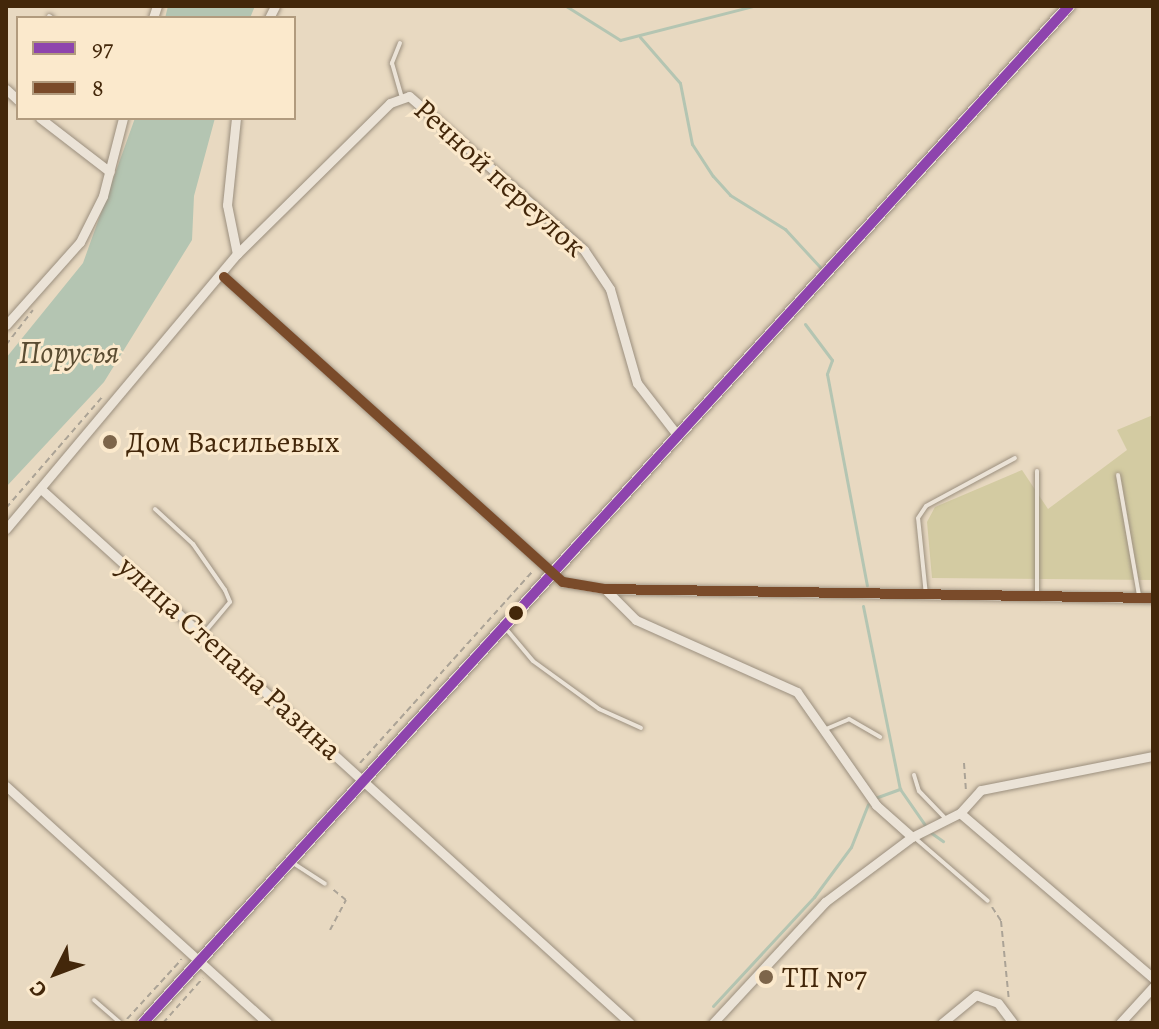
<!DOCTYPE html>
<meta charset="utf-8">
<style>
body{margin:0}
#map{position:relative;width:1159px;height:1029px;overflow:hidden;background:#e8d9c1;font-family:Alegreya,serif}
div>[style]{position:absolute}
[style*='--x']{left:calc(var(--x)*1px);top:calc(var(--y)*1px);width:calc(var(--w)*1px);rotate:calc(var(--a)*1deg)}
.green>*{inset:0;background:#d3cba2}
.water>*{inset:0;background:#b4c5b2}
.stream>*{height:3px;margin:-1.5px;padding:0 1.5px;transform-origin:1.5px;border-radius:1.5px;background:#b4c5b2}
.path>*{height:2px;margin-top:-1px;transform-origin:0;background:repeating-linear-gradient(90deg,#aba396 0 6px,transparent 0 10px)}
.roads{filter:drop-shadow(0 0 2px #9b8f7e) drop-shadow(0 0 2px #9b8f7e)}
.lane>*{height:4px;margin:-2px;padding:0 2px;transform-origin:2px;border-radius:2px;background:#ebe3d7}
.street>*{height:9px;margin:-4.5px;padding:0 4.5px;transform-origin:4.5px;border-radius:4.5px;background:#ebe3d7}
.secondary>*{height:12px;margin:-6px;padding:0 6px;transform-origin:6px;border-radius:6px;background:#ebe3d7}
.bus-1>*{height:10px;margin:-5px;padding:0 5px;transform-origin:5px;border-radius:5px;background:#8e44ad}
.bus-2>*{height:10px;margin:-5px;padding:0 5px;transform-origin:5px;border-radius:5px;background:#7a4b2a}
.dots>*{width:22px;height:22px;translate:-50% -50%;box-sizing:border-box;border:4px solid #fbe9cc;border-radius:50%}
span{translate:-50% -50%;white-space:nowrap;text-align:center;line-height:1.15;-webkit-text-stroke:6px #fbe9cc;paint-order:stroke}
.street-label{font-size:30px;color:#43270a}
.poi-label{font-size:30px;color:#43270a}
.left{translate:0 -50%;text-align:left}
.water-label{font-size:32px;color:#5a4c32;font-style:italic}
.frame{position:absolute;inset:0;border:8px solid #43270a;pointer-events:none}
.legend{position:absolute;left:16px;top:16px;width:280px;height:104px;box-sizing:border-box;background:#fbe9cc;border:2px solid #b19b7e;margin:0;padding:10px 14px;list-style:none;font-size:24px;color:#43270a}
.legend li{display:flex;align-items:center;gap:16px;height:40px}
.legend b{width:40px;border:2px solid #b19b7e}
.north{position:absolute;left:16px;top:933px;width:80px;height:80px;-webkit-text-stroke:6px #fbe9cc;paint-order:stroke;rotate:228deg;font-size:22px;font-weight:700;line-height:32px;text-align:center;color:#43270a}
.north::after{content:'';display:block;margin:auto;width:28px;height:36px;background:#43270a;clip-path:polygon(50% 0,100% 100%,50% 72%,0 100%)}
</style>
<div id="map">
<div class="green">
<div style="clip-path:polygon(1153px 415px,1153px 580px,932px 578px,927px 522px,935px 507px,1022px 470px,1048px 509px,1127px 450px,1117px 430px)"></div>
</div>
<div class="water">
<div style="clip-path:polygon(168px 6px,255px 6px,250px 18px,165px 18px)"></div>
<div style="clip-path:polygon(135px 118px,215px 118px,194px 196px,192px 240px,104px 382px,6px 487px,6px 358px,83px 263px)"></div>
</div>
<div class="stream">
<div style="--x:566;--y:6;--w:64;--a:32.2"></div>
<div style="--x:620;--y:40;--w:137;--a:-14.3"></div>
<div style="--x:640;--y:37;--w:61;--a:49"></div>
<div style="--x:680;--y:83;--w:62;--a:78.9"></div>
<div style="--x:692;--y:144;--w:38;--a:57"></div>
<div style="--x:713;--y:176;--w:25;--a:48"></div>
<div style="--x:730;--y:195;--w:65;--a:31.7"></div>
<div style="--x:785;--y:229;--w:52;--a:47.4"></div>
<div style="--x:805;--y:324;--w:45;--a:53.1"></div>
<div style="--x:832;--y:360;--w:15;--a:110"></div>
<div style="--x:827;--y:374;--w:215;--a:79.3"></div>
<div style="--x:863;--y:606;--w:187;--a:78.6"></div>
<div style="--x:900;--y:789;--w:44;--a:55.2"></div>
<div style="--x:875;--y:798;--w:27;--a:-20"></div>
<div style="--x:930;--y:832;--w:16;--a:35"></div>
<div style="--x:713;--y:1006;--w:149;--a:-47.2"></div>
<div style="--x:814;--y:897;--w:62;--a:-53.5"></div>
<div style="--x:851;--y:847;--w:46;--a:-68.4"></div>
</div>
<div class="path">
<div style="--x:6;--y:345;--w:44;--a:-52.4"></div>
<div style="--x:6;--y:508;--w:148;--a:-49.1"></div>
<div style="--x:360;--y:763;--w:258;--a:-48"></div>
<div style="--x:964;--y:763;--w:28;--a:86"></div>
<div style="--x:992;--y:907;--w:17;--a:57"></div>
<div style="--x:1001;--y:921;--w:80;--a:84.3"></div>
<div style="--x:330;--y:930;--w:34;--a:-62"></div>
<div style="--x:346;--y:900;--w:19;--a:-141"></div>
<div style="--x:127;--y:1019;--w:81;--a:-47.5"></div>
<div style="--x:163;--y:1023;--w:60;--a:-48.4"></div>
</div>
<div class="roads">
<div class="lane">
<div style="--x:49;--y:16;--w:4;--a:34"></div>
<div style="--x:400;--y:43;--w:22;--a:112"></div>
<div style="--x:392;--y:63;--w:33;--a:74"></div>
<div style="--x:1118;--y:475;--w:122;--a:80.1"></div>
<div style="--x:155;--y:509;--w:52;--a:42.6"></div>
<div style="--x:193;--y:544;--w:56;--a:55.2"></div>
<div style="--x:225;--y:590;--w:13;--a:67"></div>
<div style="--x:230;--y:602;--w:39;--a:130"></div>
<div style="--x:926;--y:595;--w:77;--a:-95.9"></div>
<div style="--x:918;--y:518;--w:14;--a:-56"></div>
<div style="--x:926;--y:506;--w:101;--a:-28.3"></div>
<div style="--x:1037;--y:596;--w:125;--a:-90"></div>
<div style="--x:507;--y:630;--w:40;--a:50"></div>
<div style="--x:533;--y:661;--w:82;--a:36"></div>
<div style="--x:599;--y:709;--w:46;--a:24.3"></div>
<div style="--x:826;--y:729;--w:25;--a:-23"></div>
<div style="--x:849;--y:719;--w:36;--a:30"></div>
<div style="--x:914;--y:775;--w:17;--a:73"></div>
<div style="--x:919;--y:791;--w:39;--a:46"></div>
<div style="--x:915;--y:838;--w:96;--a:40.8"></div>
<div style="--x:293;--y:863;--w:38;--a:33"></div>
<div style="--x:94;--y:1000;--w:35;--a:41"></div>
</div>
<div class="street">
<div style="--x:153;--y:18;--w:13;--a:-72"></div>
<div style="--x:269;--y:18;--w:13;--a:-63"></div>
<div style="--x:6;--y:89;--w:16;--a:43"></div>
<div style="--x:40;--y:118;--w:88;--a:37.6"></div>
<div style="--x:237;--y:254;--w:215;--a:-44.6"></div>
<div style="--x:390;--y:103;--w:20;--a:-20"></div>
<div style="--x:409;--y:96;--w:233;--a:41.3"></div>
<div style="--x:584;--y:250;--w:47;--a:56.3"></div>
<div style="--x:610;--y:289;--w:98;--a:74"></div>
<div style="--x:637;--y:383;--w:67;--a:52.3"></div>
<div style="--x:224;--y:277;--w:456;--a:42"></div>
<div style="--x:563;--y:582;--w:43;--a:9.5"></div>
<div style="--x:605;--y:589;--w:548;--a:0.94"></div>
<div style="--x:6;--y:325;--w:111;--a:-48.3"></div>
<div style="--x:80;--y:242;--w:51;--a:-63.4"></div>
<div style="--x:103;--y:196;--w:81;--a:-75.6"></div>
<div style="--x:41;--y:489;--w:795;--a:42.2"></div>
<div style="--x:6;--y:529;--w:359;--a:-50"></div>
<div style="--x:237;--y:254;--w:50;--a:-101.5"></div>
<div style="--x:227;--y:205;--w:87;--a:-84.1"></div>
<div style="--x:605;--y:589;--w:44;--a:45"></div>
<div style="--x:636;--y:620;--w:176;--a:24.1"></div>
<div style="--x:797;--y:692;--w:138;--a:55"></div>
<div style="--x:876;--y:805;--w:48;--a:41.6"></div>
<div style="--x:6;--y:786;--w:353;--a:42.2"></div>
<div style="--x:960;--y:813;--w:254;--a:40.5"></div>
<div style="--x:713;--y:1023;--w:165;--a:-47.2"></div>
<div style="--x:825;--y:902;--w:109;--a:-36.8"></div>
<div style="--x:912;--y:837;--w:54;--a:-26.6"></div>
<div style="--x:960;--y:813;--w:31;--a:-48"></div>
<div style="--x:981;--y:790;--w:175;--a:-11.2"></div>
<div style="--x:942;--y:1023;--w:44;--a:-39.5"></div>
<div style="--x:976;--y:995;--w:23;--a:20"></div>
<div style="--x:998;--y:1003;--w:25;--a:53"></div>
<div style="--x:1120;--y:1023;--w:49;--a:-47.5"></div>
</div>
<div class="secondary">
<div style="--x:143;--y:1023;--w:1375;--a:-47.68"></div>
</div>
</div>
<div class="bus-1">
<div style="--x:143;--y:1023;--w:1375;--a:-47.68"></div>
</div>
<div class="bus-2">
<div style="--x:224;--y:277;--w:456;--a:42"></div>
<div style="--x:563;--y:582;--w:43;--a:9.5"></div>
<div style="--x:605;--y:589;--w:548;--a:0.94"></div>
</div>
<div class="dots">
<div style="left:110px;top:442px;background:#7d654a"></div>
<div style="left:516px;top:613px;background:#43270a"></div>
<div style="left:766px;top:977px;background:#7d654a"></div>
</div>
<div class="street-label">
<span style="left:500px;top:178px;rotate:42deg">Речной переулок</span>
<span style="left:230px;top:658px;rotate:42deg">улица Степана Разина</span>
</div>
<div class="poi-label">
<span class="left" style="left:126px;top:442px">Дом Васильевых</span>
<span class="left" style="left:782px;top:977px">ТП №7</span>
</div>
<div class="water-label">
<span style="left:69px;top:352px">Порусья</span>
</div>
<div class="frame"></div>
<ul class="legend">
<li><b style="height:10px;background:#8e44ad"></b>97</li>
<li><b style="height:10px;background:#7a4b2a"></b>8</li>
</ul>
<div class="north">С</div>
</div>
